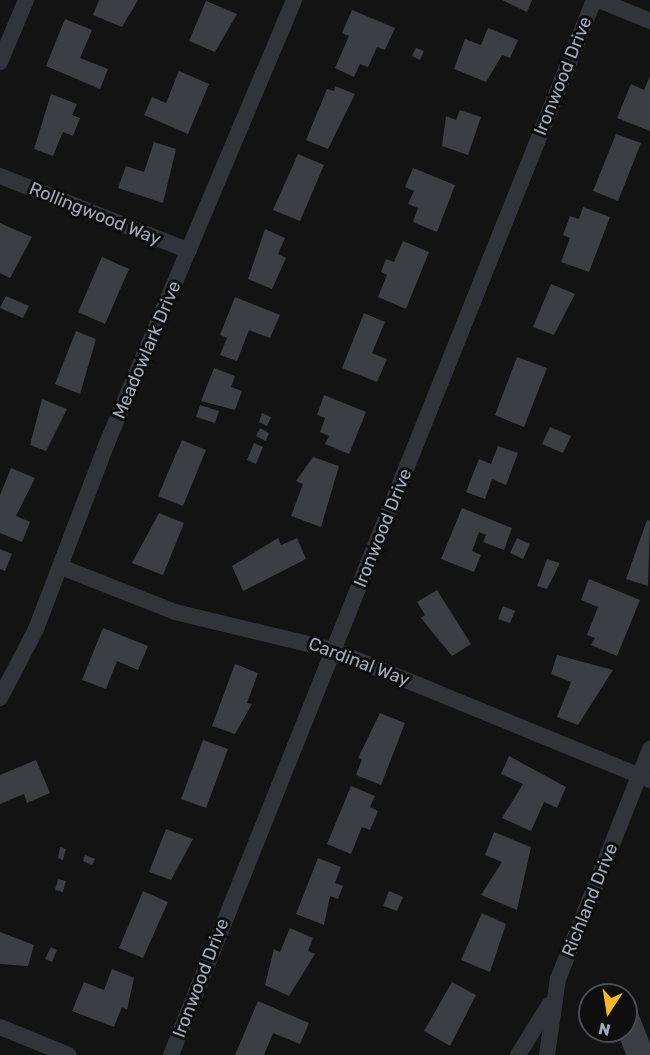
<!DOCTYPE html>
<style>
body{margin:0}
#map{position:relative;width:650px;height:1055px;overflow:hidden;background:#131314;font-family:Rubik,sans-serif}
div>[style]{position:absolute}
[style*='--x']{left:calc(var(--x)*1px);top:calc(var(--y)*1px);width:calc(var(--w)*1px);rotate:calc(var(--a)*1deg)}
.building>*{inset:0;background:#3d3e42}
.minor>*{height:16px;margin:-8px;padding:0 8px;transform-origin:8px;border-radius:8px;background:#33343a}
span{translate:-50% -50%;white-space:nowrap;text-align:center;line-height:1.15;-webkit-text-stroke:6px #0e0e0f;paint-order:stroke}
.street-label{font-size:18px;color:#a4a9b6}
.north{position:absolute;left:578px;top:983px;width:60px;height:60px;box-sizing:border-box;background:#0e0e0f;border:2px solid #4a4c52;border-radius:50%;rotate:192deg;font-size:16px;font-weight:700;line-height:24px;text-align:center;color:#a4a9b6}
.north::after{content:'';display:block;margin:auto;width:21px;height:27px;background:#f9b826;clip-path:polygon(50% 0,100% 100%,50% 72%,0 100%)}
</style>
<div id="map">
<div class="building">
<div style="clip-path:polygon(99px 0,138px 0,122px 27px,93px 15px)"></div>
<div style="clip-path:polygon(502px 0,532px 0,527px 12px)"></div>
<div style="clip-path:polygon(206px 1px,237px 14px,215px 52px,189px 41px)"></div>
<div style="clip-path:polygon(352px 10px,395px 28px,385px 50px,377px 47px,368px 67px,360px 64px,354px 77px,335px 68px,349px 36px,342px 33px)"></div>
<div style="clip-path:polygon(65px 19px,92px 30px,80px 58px,108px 69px,100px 89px,46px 66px)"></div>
<div style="clip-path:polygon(488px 28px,518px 40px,510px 58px,502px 55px,486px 82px,454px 69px,465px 39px,481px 45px)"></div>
<div style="clip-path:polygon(416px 48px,424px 51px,420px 60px,412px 56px)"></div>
<div style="clip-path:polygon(179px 71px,209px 84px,188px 134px,144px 115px,152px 97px,166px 103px)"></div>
<div style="clip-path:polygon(650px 76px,650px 131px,617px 118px,631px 84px,644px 90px)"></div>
<div style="clip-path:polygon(335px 86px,355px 94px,328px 149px,306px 140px,327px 89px,334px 91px)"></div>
<div style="clip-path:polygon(51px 94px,77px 104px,72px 115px,80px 118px,73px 136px,63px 132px,53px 156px,34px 149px)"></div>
<div style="clip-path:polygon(460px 110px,481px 117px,468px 155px,442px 146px,446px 116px,456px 120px)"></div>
<div style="clip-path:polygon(616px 134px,641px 143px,618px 201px,593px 191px)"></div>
<div style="clip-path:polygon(154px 142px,176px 149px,163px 203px,118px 188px,126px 166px,144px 172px)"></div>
<div style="clip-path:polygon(298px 154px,324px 165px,300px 221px,273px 210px)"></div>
<div style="clip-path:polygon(413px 168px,455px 185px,437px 232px,413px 222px,418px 208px,408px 204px,414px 191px,405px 187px)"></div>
<div style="clip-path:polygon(583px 207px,610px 217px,589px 272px,561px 262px,570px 238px,563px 235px,570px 216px,579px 219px)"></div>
<div style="clip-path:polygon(0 223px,32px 237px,10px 278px,0 273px)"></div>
<div style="clip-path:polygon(265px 229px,285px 238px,278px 254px,286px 258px,272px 289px,248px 279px)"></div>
<div style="clip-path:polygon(403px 241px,429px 252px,406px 309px,378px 297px,387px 275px,381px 272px,386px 259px,394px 262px)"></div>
<div style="clip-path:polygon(102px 257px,129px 269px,105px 324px,78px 312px)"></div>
<div style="clip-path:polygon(551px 284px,575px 294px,554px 335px,533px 327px)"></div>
<div style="clip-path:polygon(6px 296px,29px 306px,23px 318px,0 308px)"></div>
<div style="clip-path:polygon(235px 297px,280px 315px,270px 338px,249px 330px,237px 361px,220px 355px,227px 338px,220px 335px)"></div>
<div style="clip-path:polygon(364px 313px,385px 322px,372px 353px,387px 359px,377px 382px,342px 368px)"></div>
<div style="clip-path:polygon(76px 331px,96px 339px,80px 394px,55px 384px)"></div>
<div style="clip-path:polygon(517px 357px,547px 368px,524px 427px,495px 415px)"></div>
<div style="clip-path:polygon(214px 368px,235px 376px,231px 387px,242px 391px,235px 410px,201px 401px)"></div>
<div style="clip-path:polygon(324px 395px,366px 412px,349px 454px,325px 444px,329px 436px,320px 432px,325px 418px,317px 415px)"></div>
<div style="clip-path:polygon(42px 399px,67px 409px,46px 451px,30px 445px)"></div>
<div style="clip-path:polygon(200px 405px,219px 411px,215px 423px,196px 417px)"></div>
<div style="clip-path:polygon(262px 413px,271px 417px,267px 426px,259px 422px)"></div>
<div style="clip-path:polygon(550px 427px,571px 436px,563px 453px,542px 444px)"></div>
<div style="clip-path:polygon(260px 428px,269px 433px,266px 441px,256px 436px)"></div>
<div style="clip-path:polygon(182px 440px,206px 450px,183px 506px,158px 496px)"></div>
<div style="clip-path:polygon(254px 443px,263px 447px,256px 464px,247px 460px)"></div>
<div style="clip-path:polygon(498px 446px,518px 453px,506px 485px,492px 479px,485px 499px,466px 492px,479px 459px,491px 464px)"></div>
<div style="clip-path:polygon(313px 457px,339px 466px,321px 527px,291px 516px,303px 484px,296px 481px)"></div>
<div style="clip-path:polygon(11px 468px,35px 478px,16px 516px,30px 522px,22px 542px,0 533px,0 495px)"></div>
<div style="clip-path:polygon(462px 508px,512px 528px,504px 550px,483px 542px,486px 535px,479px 532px,472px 551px,481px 555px,474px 572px,441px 559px)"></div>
<div style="clip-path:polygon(159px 513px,184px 523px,163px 575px,132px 563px)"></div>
<div style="clip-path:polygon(647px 520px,650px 521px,648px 586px,626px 579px)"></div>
<div style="clip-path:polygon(278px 538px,281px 545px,297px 538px,306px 559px,243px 591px,232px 566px)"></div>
<div style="clip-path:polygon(517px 538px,530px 544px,523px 559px,510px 553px)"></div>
<div style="clip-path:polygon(0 549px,12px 554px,5px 571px,0 569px)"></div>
<div style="clip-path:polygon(547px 559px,560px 563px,547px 589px,537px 586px)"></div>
<div style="clip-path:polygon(589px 579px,640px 600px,617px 656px,591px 645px,595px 638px,587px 635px,598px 607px,581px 600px)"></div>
<div style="clip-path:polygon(437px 590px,471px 644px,452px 656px,421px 618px,425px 615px,417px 602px)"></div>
<div style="clip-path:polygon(503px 606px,515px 611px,510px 623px,498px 619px)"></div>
<div style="clip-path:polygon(103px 628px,148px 646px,138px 670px,117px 661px,106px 689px,82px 680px)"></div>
<div style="clip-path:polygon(557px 655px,613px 670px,578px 725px,557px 717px,571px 682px,551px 674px)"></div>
<div style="clip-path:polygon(235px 664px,258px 673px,247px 703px,252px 704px,235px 734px,212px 726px)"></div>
<div style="clip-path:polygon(380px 713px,405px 723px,381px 785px,356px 775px,362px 759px,358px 758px)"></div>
<div style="clip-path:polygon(203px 740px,228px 749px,206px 808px,181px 799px)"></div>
<div style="clip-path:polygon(509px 756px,566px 787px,557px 808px,544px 802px,531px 831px,502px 818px,523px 784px,501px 774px)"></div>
<div style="clip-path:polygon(36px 760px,50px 793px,27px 803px,24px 794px,0 804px,0 775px)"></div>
<div style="clip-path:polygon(351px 786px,375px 796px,370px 807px,378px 811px,370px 830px,362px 827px,351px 854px,327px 844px)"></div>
<div style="clip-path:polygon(166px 829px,193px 839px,171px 880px,149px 872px)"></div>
<div style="clip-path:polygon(494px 832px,531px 847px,517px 910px,481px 895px,502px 862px,485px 855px)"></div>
<div style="clip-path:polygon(60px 847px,66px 849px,63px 860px,58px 858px)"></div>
<div style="clip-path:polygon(85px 855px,95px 859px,92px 865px,83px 861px)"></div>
<div style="clip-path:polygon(318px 858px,341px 867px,335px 883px,343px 886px,338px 899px,330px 896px,324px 925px,296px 914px)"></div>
<div style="clip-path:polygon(58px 879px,66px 881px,63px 892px,55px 890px)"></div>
<div style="clip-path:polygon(143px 891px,168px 902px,143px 958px,119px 948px)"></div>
<div style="clip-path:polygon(389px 891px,403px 897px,397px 911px,383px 906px)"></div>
<div style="clip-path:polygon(482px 913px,506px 924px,490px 972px,461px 960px)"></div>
<div style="clip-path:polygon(290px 928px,313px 938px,308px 951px,315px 954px,289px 996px,265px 985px,274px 949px,280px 952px)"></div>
<div style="clip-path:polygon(0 932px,34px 945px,28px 966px,0 964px)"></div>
<div style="clip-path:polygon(51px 947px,57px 950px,52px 962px,45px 959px)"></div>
<div style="clip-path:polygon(112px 969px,134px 978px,127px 1010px,122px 1007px,114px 1027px,72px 1011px,84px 982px,104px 990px)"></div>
<div style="clip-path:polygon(452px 982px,476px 995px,450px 1046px,424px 1031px)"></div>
<div style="clip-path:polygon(258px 1001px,309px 1023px,300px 1044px,273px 1033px,264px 1055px,235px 1055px)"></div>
<div style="clip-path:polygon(638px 1013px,650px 1043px,650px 1055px,626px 1055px,620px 1039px,626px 1018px)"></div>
</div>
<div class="minor">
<div style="--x:599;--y:0;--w:55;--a:22.4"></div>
<div style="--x:0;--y:62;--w:67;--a:-67.2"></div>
<div style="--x:0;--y:176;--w:203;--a:21.6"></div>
<div style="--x:61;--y:567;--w:123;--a:21.5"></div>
<div style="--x:175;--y:612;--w:163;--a:13.5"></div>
<div style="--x:333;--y:650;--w:343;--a:22.3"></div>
<div style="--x:0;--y:698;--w:78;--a:-62.4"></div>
<div style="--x:36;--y:629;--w:199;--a:-69.1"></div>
<div style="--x:107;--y:443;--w:481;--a:-67.1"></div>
<div style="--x:0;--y:1027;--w:74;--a:22.1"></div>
<div style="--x:171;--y:1055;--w:1137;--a:-68.15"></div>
<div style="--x:518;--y:1055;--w:59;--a:-58.2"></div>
<div style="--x:547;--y:1055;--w:77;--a:-81.8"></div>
<div style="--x:558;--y:979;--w:248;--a:-68.2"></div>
</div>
<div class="street-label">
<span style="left:563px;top:76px;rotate:-68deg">Ironwood Drive</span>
<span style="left:95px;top:214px;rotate:22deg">Rollingwood Way</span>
<span style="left:147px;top:350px;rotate:-67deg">Meadowlark Drive</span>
<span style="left:383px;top:528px;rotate:-68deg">Ironwood Drive</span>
<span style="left:359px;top:662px;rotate:21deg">Cardinal Way</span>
<span style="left:590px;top:900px;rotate:-68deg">Richland Drive</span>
<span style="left:201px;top:978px;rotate:-69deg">Ironwood Drive</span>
</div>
<div class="north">N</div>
</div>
